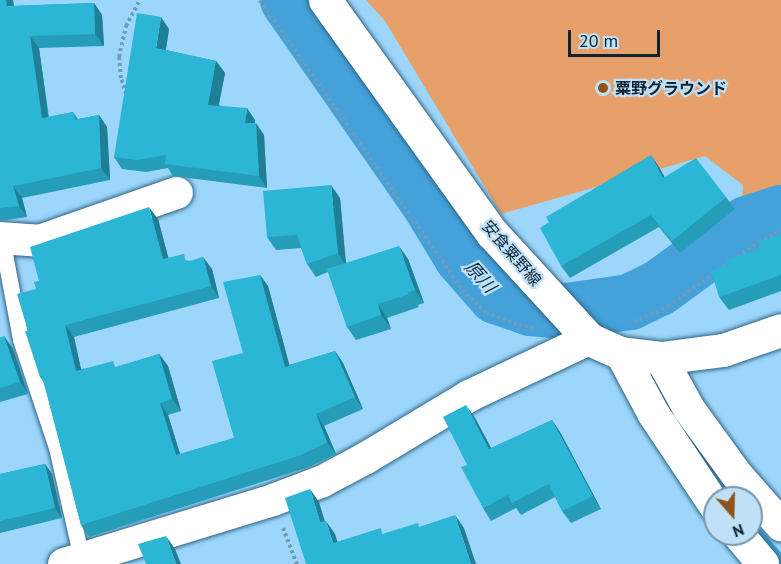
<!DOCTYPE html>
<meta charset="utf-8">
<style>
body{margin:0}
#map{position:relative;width:781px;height:564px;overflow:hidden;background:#9dd6fb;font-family:"PT Sans","Noto Sans JP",sans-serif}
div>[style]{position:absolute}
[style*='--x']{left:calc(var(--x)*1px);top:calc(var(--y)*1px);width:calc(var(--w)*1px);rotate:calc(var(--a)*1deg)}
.green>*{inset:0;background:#e7a069}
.stream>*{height:9px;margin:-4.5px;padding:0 4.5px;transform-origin:4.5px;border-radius:4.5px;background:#44a1d9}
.river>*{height:56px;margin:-28px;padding:0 28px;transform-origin:28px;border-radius:28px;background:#44a1d9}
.path>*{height:4px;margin-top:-2px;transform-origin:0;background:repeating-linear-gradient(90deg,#6e9cba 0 3px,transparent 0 6px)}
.roads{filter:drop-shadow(0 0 2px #2e6485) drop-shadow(0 0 2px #2e6485)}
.lane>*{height:16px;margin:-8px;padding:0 8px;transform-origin:8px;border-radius:8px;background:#fff}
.street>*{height:32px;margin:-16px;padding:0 16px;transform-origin:16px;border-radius:16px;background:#fff}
.secondary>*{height:33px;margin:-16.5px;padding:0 16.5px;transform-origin:16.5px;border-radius:16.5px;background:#fff}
.wall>*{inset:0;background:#269db8}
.shaded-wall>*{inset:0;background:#1f7f96}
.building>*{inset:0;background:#2cb6d6}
.dots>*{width:16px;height:16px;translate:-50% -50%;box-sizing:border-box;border:3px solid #bfe0f7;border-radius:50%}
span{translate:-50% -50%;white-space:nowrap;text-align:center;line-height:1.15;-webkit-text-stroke:4.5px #bfe0f7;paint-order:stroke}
.poi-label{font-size:16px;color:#0e2432;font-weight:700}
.left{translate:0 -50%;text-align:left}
.street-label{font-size:16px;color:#0e2432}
.water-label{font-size:18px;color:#052f45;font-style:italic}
.north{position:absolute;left:703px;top:486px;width:60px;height:60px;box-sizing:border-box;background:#bfe0f7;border:2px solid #7895a8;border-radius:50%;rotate:160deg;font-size:16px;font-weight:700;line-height:24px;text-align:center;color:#0e2432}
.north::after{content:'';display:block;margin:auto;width:21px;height:27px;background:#905217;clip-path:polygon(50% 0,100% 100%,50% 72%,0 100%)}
.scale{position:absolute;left:568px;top:30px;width:92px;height:27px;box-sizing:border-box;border:3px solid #0e2432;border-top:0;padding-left:8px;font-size:18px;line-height:21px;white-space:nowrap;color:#0e2432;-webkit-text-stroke:4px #bfe0f7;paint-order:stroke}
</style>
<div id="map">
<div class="green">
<div style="clip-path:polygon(366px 0,781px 0,781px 211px,756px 225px,742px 204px,743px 185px,705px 156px,501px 214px,385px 21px)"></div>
</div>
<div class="stream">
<div style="--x:753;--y:528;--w:42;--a:47.9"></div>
</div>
<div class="river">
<div style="--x:288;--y:0;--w:251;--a:55.2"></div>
<div style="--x:431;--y:206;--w:60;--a:58.7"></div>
<div style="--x:462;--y:257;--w:52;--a:48.9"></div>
<div style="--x:496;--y:296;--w:36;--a:19"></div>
<div style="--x:530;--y:308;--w:37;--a:5"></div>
<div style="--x:567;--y:311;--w:64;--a:-8.1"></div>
<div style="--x:630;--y:302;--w:32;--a:-26"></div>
<div style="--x:659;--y:288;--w:109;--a:-36"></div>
<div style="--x:747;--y:224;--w:36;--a:-18"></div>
</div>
<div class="path">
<div style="--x:260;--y:0;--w:353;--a:55.1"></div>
<div style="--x:462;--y:290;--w:33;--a:43"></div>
<div style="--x:486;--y:312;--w:35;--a:22"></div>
<div style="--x:519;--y:325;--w:15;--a:11"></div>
<div style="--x:126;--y:94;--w:17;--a:-107"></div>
<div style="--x:121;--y:78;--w:21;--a:-95"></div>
<div style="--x:119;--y:57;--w:32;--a:-77"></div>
<div style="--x:126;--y:26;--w:30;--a:-62"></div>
<div style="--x:723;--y:267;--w:44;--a:-34.8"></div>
<div style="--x:759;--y:242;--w:25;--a:-27"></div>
<div style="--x:634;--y:322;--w:38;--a:-25"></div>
<div style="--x:668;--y:306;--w:57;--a:-35.1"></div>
<div style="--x:283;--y:528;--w:39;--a:69"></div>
</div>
<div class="roads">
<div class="lane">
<div style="--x:2;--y:238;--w:104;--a:79.4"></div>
<div style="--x:21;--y:340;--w:114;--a:71.6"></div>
<div style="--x:57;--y:448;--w:114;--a:77.3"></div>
</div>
<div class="street">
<div style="--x:0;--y:238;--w:39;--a:4"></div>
<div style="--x:39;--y:241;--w:146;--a:-19.2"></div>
<div style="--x:621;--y:353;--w:68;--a:61.9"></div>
<div style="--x:653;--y:413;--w:112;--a:56.3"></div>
<div style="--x:661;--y:358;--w:58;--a:61.2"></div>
<div style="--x:689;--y:409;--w:82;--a:54"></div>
<div style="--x:737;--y:475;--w:67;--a:48.7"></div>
<div style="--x:738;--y:534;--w:39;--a:50"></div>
<div style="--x:64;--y:564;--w:219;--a:-17"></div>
<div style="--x:273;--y:500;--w:53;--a:-20.8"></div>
<div style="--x:323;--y:481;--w:49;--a:-28.1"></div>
<div style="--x:366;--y:458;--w:120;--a:-31"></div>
<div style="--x:469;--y:396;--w:133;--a:-25.4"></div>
</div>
<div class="secondary">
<div style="--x:325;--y:0;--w:287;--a:54.4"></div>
<div style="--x:492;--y:233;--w:144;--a:47.5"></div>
<div style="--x:589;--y:339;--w:35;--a:24"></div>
<div style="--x:621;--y:353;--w:40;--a:7.1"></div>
<div style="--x:661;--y:358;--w:63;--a:-7.4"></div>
<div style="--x:723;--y:350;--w:61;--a:-19"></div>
</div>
</div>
<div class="wall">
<div style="clip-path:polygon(0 0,13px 0,14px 6px,94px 3px,102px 15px,104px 46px,39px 48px,49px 117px,73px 112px,78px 119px,99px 115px,107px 127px,110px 180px,22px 198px,27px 217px,0 221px)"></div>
<div style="clip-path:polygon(169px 29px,166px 50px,216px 61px,225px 73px,219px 105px,255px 120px,255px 123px,264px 135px,267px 188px,173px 176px,168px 168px,146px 172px,122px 169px,114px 157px)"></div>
<div style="clip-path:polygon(659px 167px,664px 177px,726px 197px,735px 209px,680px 253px,659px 227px,570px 278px,561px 266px)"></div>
<div style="clip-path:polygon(340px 198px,346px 263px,408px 259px,424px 303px,418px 305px,419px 307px,387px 318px,391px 329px,356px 340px,347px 327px,328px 272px,316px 277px,307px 264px,301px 248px,276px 250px,267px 237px)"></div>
<div style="clip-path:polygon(158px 219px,168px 258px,189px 261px,212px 269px,219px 298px,74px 337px,81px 369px,117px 367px,159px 354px,168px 366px,181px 411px,168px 415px,180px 454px,234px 438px,243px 353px,260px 275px,268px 286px,289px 365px,335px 351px,343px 363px,363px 409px,324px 426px,336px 454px,309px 467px,89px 537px,81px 525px,44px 382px,40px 377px,28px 331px,36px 289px,39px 281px)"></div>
<div style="clip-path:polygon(781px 234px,781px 291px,729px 310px,719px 297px,728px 265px,760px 249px)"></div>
<div style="clip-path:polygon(4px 336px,13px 349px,28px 394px,0 402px,0 338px)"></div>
<div style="clip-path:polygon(475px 418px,491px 448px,552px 420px,560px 432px,601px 509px,571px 523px,562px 511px,555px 497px,521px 515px,516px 508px,491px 521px,483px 508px,467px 465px)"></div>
<div style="clip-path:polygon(45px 464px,52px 474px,62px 518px,0 533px,0 474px)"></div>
</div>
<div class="shaded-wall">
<div style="clip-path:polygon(6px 0,13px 0,15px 18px,7px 6px)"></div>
<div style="clip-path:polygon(94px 3px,102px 15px,104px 46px,95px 34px)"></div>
<div style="clip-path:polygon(161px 17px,169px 29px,164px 60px,156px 48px)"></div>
<div style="clip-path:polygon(30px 36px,39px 48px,50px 130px,42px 118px)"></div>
<div style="clip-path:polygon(216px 61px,225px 73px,216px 117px,208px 105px)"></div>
<div style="clip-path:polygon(247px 108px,255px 120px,253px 135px,245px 123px)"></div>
<div style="clip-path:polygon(99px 115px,107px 127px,110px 180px,101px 168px)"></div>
<div style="clip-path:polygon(256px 123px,264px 135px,267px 188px,259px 176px)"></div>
<div style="clip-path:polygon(651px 155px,659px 167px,672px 190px,663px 178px)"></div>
<div style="clip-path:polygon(331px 185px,340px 198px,346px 266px,338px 253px)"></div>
<div style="clip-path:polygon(13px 186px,22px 198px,27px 217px,19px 206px)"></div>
<div style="clip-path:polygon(149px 207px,158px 219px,172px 271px,163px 259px)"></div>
<div style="clip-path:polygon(399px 246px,408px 259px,424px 303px,415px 290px)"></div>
<div style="clip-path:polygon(203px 257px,212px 269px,219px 298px,211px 286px)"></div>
<div style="clip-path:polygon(260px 275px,268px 286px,293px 378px,285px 367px)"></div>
<div style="clip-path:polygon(378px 304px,387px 318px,391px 329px,381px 315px)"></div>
<div style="clip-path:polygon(65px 325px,74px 337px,84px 383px,76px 371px)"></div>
<div style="clip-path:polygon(4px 336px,13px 349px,28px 394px,20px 382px)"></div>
<div style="clip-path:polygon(335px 351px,343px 363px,363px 409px,355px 397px)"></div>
<div style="clip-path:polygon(159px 354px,168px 366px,181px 411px,172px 399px)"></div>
<div style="clip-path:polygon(160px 403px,168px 415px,184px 467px,176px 455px)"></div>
<div style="clip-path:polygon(466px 405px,475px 418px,498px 461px,489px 449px)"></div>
<div style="clip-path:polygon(316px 414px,324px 426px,336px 454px,327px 442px)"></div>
<div style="clip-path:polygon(552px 420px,560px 432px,601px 509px,593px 496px)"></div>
<div style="clip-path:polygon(45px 464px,52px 474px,62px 518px,55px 508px)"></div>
<div style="clip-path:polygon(310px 489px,319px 502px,329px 535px,320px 522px)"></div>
<div style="clip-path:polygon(455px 515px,464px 528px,476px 564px,471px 564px)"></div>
<div style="clip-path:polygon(326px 521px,335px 534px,342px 556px,333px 543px)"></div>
<div style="clip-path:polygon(166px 536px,175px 549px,181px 564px,176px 564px)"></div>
</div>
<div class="building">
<div style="clip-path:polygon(0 0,6px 0,7px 6px,94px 3px,95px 34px,30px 36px,42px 118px,73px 112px,75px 120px,99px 115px,101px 168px,13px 186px,19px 206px,0 208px)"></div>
<div style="clip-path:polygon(137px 13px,161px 17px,156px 48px,216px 61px,208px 105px,247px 108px,245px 123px,256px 123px,259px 176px,165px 164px,166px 155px,137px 160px,114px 157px)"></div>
<div style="clip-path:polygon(651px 155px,663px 178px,696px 158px,726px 197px,672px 241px,651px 215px,561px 266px,540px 228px,549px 222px,546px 217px)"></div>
<div style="clip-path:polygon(331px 185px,338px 253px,307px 264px,297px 235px,267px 237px,263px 191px)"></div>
<div style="clip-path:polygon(149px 207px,163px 259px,184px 254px,186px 262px,203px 257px,211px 286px,65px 325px,76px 371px,113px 361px,115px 367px,159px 354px,172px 399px,160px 403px,176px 455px,234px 438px,212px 361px,243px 353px,223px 282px,260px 275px,285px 367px,335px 351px,355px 397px,316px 414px,327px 442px,301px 455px,81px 525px,42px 376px,40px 377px,25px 331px,28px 331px,17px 294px,36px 289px,34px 282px,39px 281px,30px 247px)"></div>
<div style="clip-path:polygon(781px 234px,781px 275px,719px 297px,711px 270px,728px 265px,726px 260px,760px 249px,758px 242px)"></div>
<div style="clip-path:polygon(399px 246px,415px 290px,408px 292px,409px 294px,378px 304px,381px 315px,347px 327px,327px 269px)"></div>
<div style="clip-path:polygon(4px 336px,20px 382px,0 388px,0 338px)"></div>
<div style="clip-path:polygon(466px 405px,489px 449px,552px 420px,593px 496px,562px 511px,549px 484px,512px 503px,508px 495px,483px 508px,461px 467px,467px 465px,443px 417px)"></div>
<div style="clip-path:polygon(45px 464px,55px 508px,0 521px,0 474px)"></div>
<div style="clip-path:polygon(310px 489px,320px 522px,326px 521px,333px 543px,381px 528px,382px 534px,418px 523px,419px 527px,455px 515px,471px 564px,306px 564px,285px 498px)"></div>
<div style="clip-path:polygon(166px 536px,176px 564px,146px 564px,138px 544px)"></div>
</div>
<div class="dots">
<div style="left:603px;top:88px;background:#905217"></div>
</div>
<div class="poi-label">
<span class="left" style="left:615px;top:88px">粟野グラウンド</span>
</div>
<div class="street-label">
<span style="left:512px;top:253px;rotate:49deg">安食粟野線</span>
</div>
<div class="water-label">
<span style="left:480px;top:277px;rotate:48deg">原川</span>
</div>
<div class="north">N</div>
<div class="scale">20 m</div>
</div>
